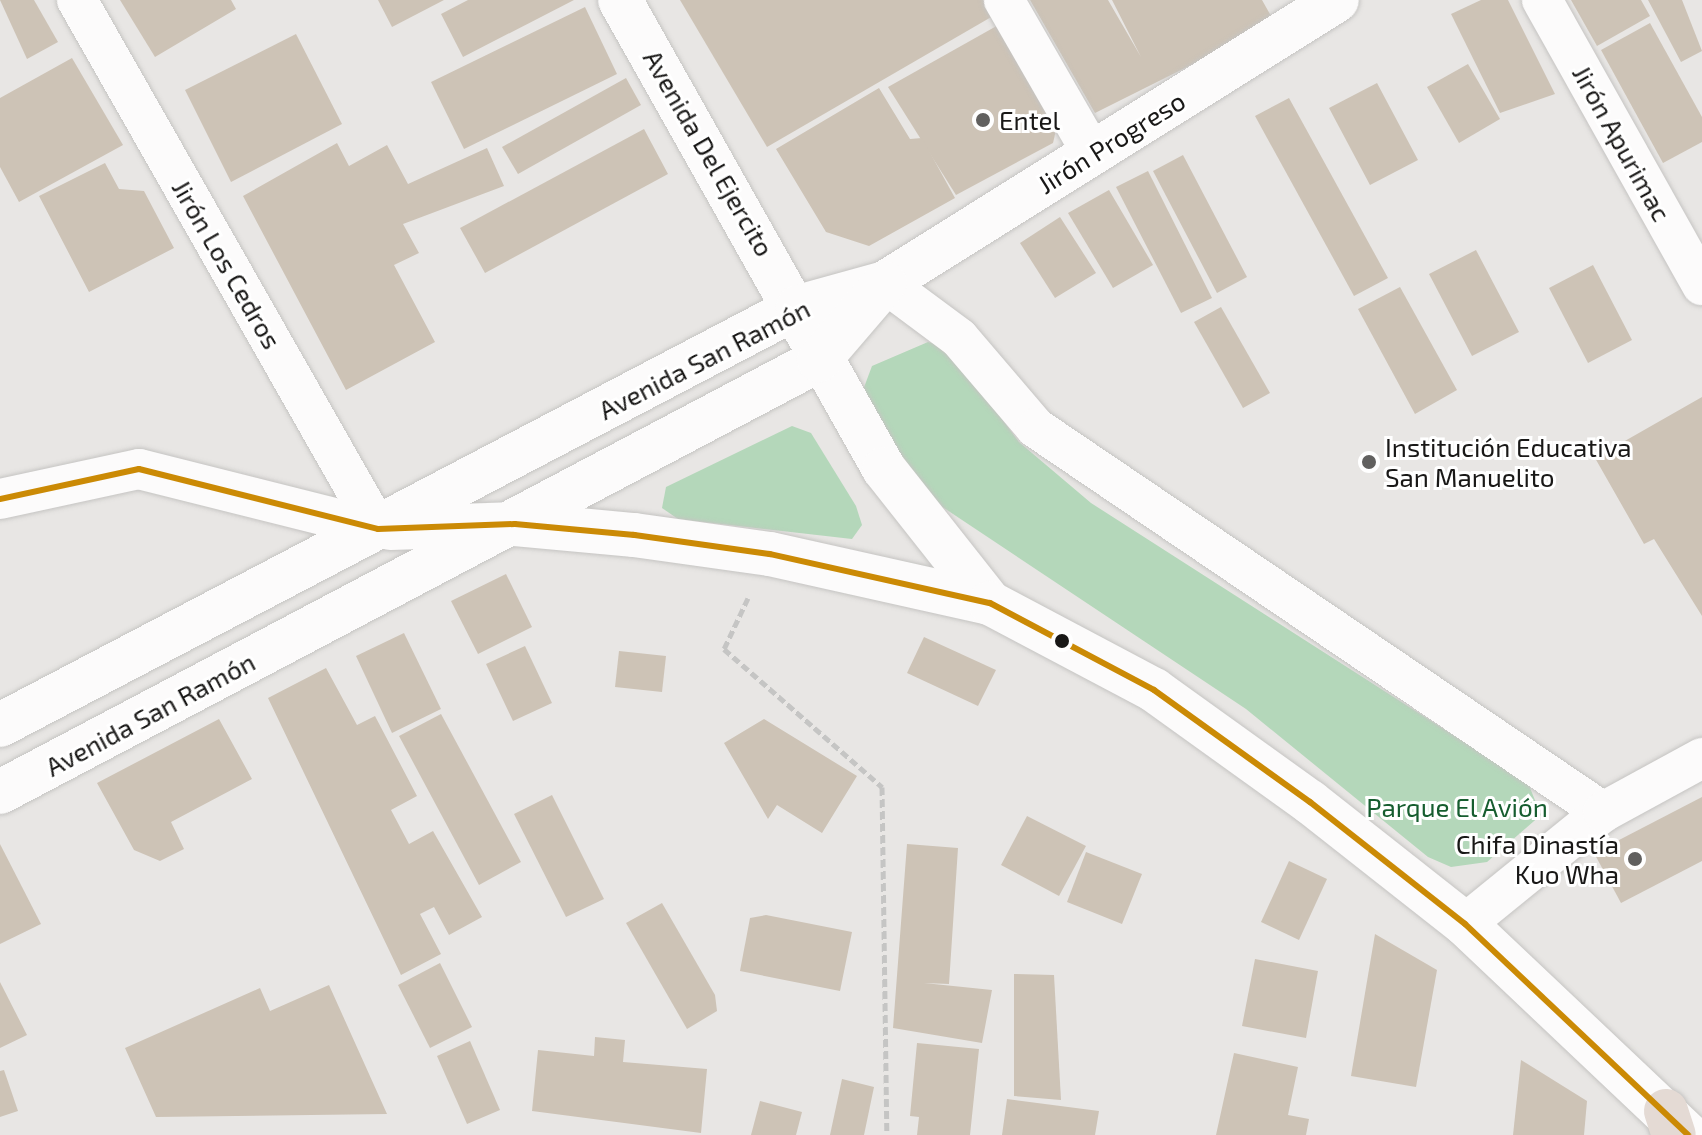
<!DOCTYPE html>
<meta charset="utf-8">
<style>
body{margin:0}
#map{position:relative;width:1702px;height:1135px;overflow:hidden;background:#e8e6e4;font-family:"Exo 2",sans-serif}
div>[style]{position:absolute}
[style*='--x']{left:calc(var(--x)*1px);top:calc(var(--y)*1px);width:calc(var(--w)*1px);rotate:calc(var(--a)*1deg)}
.green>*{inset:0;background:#b4d7ba}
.building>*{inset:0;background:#cdc3b6}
.path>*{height:5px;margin-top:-2.5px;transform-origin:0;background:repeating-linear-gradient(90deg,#c5c5c4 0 8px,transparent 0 12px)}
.roads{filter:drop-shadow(0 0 2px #c5c4c2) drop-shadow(0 0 2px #c5c4c2)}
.minor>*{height:40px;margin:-20px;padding:0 20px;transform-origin:20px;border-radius:20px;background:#fcfbfb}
.tertiary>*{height:44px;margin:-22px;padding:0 22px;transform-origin:22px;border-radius:22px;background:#fcfbfb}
.trunk>*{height:44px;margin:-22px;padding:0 22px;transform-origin:22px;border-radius:22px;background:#e4dad4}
.bus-1>*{height:6px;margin:-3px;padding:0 3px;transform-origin:3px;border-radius:3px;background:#cb8a05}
.dots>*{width:22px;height:22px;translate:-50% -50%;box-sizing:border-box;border:4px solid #fff;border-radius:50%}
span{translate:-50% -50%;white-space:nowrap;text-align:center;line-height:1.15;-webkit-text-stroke:6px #fff;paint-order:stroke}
.poi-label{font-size:26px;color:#191817}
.left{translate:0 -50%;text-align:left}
.right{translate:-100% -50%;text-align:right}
.street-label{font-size:26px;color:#191817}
.park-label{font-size:26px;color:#165d2f}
</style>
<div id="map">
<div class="green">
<div style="clip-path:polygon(928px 342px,950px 348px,1019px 442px,1091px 503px,1528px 783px,1541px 815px,1487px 862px,1451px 867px,1428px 857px,1246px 709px,929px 498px,897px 456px,863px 390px,872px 366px)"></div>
<div style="clip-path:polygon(792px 426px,811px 433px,856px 506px,862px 525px,852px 539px,678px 519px,662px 508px,666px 487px)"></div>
</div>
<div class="building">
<div style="clip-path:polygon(0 0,34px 0,58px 42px,27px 59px)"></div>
<div style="clip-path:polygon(120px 0,231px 0,236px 9px,155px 57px)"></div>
<div style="clip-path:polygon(378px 0,444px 0,392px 27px)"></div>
<div style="clip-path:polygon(468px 0,574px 0,463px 57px,441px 14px)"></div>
<div style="clip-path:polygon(680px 0,984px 0,993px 16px,767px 147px)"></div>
<div style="clip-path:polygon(1030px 0,1108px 0,1141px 57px,1112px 0,1262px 0,1275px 23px,1095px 113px)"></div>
<div style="clip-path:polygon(1481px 0,1508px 0,1555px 94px,1500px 113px,1451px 14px)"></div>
<div style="clip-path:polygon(1571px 0,1641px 0,1650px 16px,1597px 46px)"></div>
<div style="clip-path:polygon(1648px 0,1682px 0,1702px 51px,1681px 62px)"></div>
<div style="clip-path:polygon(585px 7px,617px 74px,464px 149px,431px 82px)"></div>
<div style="clip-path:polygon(1009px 19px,1061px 109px,1053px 143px,956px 195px,888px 87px)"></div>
<div style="clip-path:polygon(1650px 23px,1702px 117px,1702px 142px,1663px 163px,1601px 50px)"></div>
<div style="clip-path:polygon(296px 34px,342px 124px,231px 182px,185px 90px)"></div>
<div style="clip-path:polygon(72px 58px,123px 145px,19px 202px,0 167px,0 98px)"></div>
<div style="clip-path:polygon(1468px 64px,1500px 119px,1459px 143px,1427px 87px)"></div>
<div style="clip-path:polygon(626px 78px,641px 105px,518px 174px,502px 147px)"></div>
<div style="clip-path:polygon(1377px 83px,1418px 160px,1370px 185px,1329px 108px)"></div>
<div style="clip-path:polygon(879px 88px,910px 139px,922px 138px,955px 198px,869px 246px,826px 232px,776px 149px)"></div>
<div style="clip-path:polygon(1289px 98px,1388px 278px,1354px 296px,1255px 116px)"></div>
<div style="clip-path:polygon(644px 129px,668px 174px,485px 273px,460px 228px)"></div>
<div style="clip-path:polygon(337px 143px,349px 166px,387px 145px,408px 184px,487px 148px,504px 186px,403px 224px,419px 253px,394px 265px,435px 342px,346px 390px,243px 196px)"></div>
<div style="clip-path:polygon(1183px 155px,1247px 277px,1217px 293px,1153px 171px)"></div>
<div style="clip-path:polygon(105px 163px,119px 189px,144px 191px,174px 248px,89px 292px,39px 196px)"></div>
<div style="clip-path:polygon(1148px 171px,1212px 298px,1181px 313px,1116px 187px)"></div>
<div style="clip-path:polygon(1109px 190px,1153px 265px,1113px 288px,1068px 213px)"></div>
<div style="clip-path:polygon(1060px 217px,1096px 273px,1055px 298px,1020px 243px)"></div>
<div style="clip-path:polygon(1476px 250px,1519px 332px,1472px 356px,1429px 274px)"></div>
<div style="clip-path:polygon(1593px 265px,1632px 340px,1588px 363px,1549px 288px)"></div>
<div style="clip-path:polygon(1400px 287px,1457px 390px,1415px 414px,1358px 309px)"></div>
<div style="clip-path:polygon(1221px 307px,1270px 393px,1243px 408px,1194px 322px)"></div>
<div style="clip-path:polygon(1702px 397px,1702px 616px,1654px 539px,1644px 544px,1595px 458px)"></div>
<div style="clip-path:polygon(506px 574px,532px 627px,478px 654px,451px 601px)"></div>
<div style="clip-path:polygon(404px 633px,441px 709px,392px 733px,356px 656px)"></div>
<div style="clip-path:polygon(924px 637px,996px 670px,978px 706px,907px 673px)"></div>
<div style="clip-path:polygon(525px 646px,552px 703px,513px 721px,486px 664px)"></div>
<div style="clip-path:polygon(619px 651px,666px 656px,662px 692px,615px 687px)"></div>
<div style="clip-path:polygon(326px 668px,357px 725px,375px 716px,417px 796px,391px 810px,409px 844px,433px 831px,482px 917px,449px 935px,434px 907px,420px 914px,441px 954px,401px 975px,268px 698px)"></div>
<div style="clip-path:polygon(441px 714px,521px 862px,479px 885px,399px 736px)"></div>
<div style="clip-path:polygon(219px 719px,252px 779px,171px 822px,184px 849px,160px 861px,134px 850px,97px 783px)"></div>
<div style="clip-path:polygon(764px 719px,857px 776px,822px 833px,777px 805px,768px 819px,724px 743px)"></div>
<div style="clip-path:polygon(552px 795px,604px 899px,566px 917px,514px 814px)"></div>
<div style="clip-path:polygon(1702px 797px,1702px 861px,1621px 903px,1594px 853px)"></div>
<div style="clip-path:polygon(1027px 816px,1086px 846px,1059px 896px,1001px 865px)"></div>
<div style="clip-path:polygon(0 844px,41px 924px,0 944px)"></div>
<div style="clip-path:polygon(907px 844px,958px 848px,949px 984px,924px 983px,992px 990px,982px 1043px,893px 1028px)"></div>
<div style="clip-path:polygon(1086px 852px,1142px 874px,1122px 924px,1067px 902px)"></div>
<div style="clip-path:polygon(1289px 861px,1327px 879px,1299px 940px,1261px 922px)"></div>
<div style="clip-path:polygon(662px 903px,715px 995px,717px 1011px,687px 1029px,626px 923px)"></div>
<div style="clip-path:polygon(766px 915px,852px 932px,840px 991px,740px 971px,750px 918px)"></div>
<div style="clip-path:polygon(1375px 934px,1437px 970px,1416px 1087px,1351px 1076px)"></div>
<div style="clip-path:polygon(1255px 959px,1318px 971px,1306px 1038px,1242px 1026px)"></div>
<div style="clip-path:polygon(440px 963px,472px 1027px,430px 1048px,398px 985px)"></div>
<div style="clip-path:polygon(1014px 974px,1054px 975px,1061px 1100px,1014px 1096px)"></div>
<div style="clip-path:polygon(0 982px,27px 1035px,0 1048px)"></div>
<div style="clip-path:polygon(329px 985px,387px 1114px,156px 1117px,125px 1048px,260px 988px,270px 1011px)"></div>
<div style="clip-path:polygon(595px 1037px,625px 1040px,623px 1062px,707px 1069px,701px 1133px,532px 1111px,538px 1050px,594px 1056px)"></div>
<div style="clip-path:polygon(470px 1041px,500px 1110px,467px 1124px,437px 1056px)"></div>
<div style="clip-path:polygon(917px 1043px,979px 1049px,970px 1135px,917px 1135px,919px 1117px,910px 1116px)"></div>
<div style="clip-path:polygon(1234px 1053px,1298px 1067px,1288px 1115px,1309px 1119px,1306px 1135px,1216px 1135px)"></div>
<div style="clip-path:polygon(1521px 1060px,1587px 1101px,1584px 1135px,1513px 1135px)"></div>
<div style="clip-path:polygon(4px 1070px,18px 1111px,0 1117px,0 1071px)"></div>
<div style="clip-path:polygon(842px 1079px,874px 1087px,864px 1135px,830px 1135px)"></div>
<div style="clip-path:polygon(1007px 1099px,1099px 1111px,1095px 1135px,1002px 1135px)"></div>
<div style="clip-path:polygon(760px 1101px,802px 1112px,796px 1135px,751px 1135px)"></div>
</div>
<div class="path">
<div style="--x:748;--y:598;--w:56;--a:115.2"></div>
<div style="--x:724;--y:649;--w:210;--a:41.1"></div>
<div style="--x:882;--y:787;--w:348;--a:89.2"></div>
</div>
<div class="roads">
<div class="minor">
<div style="--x:77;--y:0;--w:609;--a:60.36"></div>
<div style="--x:1004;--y:0;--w:177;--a:60.1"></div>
<div style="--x:1542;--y:0;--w:327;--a:60.7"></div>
<div style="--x:885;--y:283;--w:92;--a:36.6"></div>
<div style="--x:959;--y:338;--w:118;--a:49.5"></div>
<div style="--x:1036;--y:428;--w:685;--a:34.11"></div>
<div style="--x:0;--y:499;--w:142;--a:-12.2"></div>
<div style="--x:139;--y:469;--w:246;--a:14.1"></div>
<div style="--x:1465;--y:924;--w:178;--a:-39.1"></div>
<div style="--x:1603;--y:812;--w:113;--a:-28.6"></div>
</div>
<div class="tertiary">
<div style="--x:620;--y:0;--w:538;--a:60.62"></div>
<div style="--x:884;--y:469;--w:171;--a:51.7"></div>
<div style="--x:390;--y:528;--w:125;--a:-1.8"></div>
<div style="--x:515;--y:524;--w:120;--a:5.3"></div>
<div style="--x:634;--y:535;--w:137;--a:8"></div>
<div style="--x:770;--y:554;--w:225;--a:12.6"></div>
<div style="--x:990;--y:603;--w:186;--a:27.9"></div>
<div style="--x:1154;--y:690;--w:192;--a:35.7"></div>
<div style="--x:1310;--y:802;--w:197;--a:38.2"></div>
<div style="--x:1465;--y:924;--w:307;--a:43.4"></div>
<div style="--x:0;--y:725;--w:901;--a:-27.65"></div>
<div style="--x:798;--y:307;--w:90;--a:-15.4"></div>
<div style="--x:885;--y:283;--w:533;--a:-32.05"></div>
<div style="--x:0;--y:792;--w:926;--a:-27.81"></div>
<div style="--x:819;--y:360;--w:101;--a:-49.4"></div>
</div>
<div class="trunk">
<div style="--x:1666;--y:1111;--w:25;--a:72"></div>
</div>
</div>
<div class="bus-1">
<div style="--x:0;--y:499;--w:142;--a:-12.2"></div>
<div style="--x:139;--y:469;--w:246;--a:14.1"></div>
<div style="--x:378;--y:529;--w:137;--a:-2.1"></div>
<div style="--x:515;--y:524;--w:120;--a:5.3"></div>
<div style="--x:634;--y:535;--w:137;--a:8"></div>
<div style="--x:770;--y:554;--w:225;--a:12.6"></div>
<div style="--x:990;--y:603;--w:186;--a:27.9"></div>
<div style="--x:1154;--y:690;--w:192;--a:35.7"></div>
<div style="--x:1310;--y:802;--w:197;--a:38.2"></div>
<div style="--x:1465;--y:924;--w:307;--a:43.4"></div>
</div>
<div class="dots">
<div style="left:983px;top:120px;background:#61605f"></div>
<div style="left:1369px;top:462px;background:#61605f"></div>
<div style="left:1062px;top:641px;background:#191817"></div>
<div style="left:1635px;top:859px;background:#61605f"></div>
</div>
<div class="poi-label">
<span class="left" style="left:999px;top:120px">Entel</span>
<span class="left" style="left:1385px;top:462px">Institución Educativa<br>San Manuelito</span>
<span class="right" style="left:1619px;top:859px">Chifa Dinastía<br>Kuo Wha</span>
</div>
<div class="street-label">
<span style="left:1111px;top:142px;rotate:-32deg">Jirón Progreso</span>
<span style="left:1622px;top:143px;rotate:61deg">Jirón Apurimac</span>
<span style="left:709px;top:153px;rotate:60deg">Avenida Del Ejercito</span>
<span style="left:227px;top:264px;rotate:60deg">Jirón Los Cedros</span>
<span style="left:704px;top:359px;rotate:-27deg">Avenida San Ramón</span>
<span style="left:150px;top:714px;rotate:-28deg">Avenida San Ramón</span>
</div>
<div class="park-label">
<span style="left:1457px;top:807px">Parque El Avión</span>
</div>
</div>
